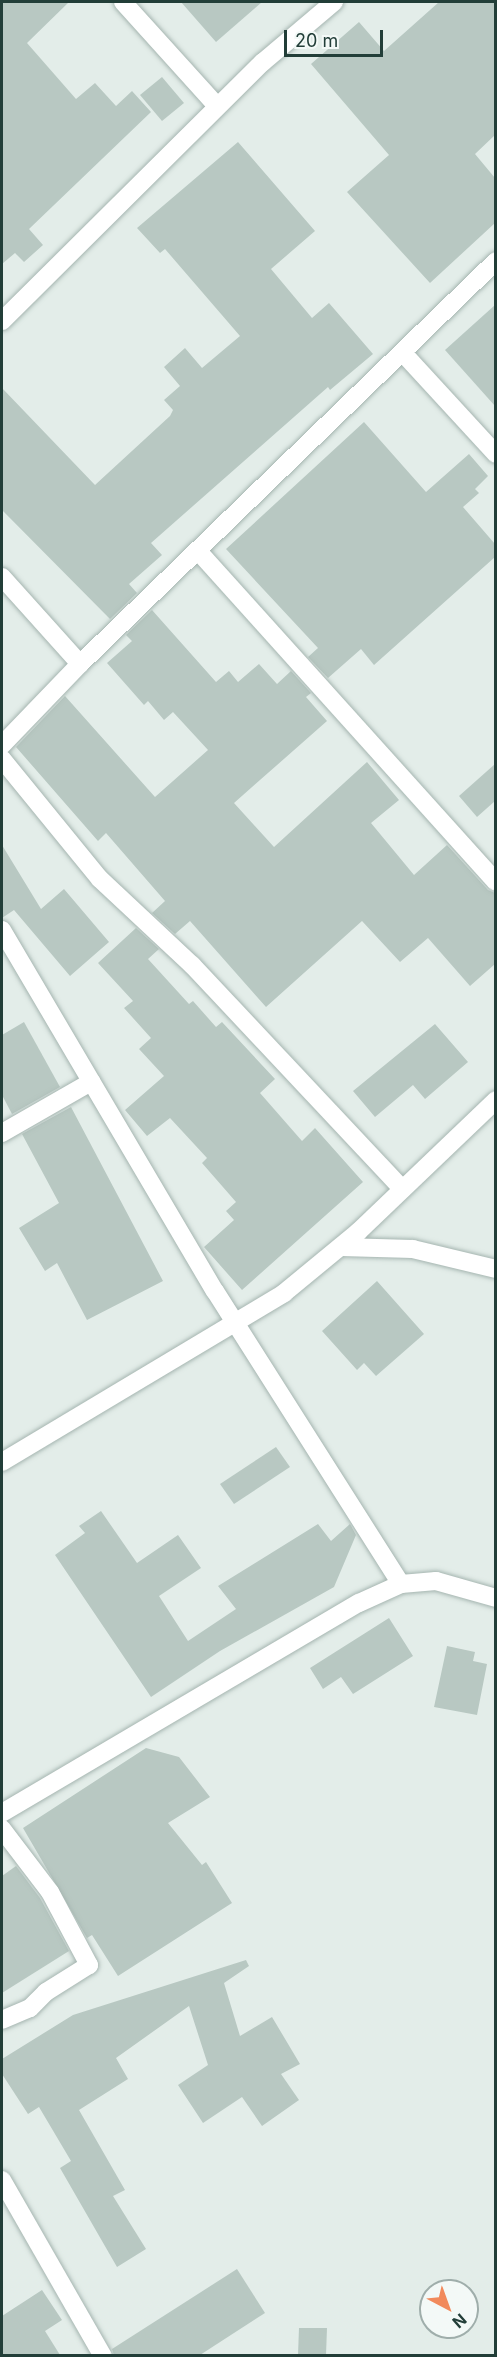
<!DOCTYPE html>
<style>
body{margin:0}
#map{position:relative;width:497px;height:2357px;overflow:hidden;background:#e3ede9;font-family:Inter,sans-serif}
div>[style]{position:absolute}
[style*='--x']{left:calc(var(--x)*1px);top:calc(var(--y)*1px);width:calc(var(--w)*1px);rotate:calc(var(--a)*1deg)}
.building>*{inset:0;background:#b8c8c2}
.roads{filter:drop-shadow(0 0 2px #a5b5b0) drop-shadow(0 0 2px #a5b5b0)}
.street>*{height:18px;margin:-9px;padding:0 9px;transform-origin:9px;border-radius:9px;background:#fff}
span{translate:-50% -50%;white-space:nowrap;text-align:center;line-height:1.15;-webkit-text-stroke:4.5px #f3f9f7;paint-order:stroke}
.frame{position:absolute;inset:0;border:3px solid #223e38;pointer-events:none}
.north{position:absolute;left:419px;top:2279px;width:60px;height:60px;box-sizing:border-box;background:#f3f9f7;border:2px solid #9faeab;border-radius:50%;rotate:139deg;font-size:16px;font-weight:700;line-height:24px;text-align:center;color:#223e38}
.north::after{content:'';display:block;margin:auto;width:21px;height:27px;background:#f18a5c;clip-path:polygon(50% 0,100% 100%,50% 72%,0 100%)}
.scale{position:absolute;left:284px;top:30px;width:99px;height:27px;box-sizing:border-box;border:3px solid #223e38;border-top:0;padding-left:8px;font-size:18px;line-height:21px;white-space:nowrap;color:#223e38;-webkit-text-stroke:4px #f3f9f7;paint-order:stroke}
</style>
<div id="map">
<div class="building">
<div style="clip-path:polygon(2px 2px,69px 2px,27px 43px,76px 99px,95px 83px,116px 106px,132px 91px,151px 112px,29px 229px,43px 245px,24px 262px,15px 253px,2px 264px)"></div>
<div style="clip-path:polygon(181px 2px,262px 2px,216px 42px)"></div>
<div style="clip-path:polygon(439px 2px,495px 2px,495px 135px,475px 154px,495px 178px,495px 223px,430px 283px,347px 192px,389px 155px,311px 64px,359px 22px,384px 51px)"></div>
<div style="clip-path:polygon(162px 77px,184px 103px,162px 121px,140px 95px)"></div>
<div style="clip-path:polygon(238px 142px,315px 231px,271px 269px,312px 318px,329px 303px,373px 354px,330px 390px,328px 387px,151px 543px,162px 555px,129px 584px,137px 593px,110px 619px,2px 510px,2px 388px,95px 485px,170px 416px,173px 410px,164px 400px,180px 386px,164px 367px,185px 348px,202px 368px,240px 336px,165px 249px,160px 253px,137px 228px)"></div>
<div style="clip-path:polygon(495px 305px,495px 406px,445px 350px)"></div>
<div style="clip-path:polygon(364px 422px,426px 492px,469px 454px,488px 476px,475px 489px,479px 493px,463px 507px,495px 544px,495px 557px,374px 665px,361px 649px,328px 678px,308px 657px,318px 648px,226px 549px)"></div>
<div style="clip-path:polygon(152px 610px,216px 682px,229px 671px,238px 682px,259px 664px,277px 684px,291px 671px,311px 693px,306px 697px,327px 721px,234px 803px,274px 847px,367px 762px,399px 800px,371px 823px,414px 875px,447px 845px,488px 890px,495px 893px,495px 964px,470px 986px,428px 938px,400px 962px,362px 921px,266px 1007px,190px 921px,175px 934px,152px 913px,165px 901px,106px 833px,98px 841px,16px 747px,65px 696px,155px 797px,208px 750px,173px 712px,164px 720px,148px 701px,144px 705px,107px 663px,132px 641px,126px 635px)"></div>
<div style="clip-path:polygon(495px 764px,495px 801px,477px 817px,459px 796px)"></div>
<div style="clip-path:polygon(2px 845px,41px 909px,64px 889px,109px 942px,70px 976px,14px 910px,2px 918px)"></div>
<div style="clip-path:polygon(136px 928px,159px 949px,148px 959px,189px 1004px,193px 1001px,216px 1027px,222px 1022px,275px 1079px,260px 1093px,302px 1141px,315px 1128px,363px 1182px,242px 1290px,204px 1247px,234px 1220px,226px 1211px,236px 1202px,202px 1163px,207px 1158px,170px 1118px,147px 1136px,125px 1110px,164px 1076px,139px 1049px,151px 1038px,124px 1008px,133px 1001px,98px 963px)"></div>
<div style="clip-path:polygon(24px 1022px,60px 1087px,12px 1114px,2px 1095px,2px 1035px)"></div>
<div style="clip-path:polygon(435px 1024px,468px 1062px,425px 1099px,413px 1085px,375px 1117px,353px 1091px)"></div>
<div style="clip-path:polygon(71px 1107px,163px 1281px,87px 1320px,57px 1263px,45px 1271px,19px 1228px,59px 1203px,22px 1134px)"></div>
<div style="clip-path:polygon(377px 1281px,424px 1334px,376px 1376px,364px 1363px,357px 1370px,322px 1331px)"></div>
<div style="clip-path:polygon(276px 1447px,290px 1467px,234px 1504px,220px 1484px)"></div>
<div style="clip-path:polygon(101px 1511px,137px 1563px,178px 1535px,201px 1568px,159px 1596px,188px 1641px,236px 1609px,218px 1586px,318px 1524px,331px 1541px,350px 1524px,356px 1535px,334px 1587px,220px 1651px,151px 1697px,55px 1555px,85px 1533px,79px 1526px)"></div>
<div style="clip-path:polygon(389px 1618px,413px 1656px,353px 1694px,341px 1677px,323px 1689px,310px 1668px)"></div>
<div style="clip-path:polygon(447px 1646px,475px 1652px,473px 1661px,487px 1664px,477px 1715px,434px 1707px)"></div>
<div style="clip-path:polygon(146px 1748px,179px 1757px,210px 1797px,168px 1823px,202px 1865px,206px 1862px,232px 1903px,118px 1976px,92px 1935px,87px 1938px,23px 1828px)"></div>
<div style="clip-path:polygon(16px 1866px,40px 1898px,69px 1951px,2px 1993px,2px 1876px)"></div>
<div style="clip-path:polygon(246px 1960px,249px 1966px,224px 1983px,240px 2036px,272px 2017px,300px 2064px,281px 2074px,299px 2100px,262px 2126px,242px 2097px,203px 2123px,178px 2085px,208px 2065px,189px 2006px,116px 2058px,128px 2079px,79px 2110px,125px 2190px,113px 2196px,146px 2249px,117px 2267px,60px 2168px,71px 2161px,39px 2107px,28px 2114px,2px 2074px,2px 2059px,73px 2015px)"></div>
<div style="clip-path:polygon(237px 2269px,265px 2313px,200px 2355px,114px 2355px,112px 2349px)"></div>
<div style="clip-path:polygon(42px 2290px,62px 2320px,45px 2331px,60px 2355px,2px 2355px,2px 2316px)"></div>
<div style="clip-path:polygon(299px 2328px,327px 2328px,326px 2355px,298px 2355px)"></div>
</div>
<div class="roads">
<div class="street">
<div style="--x:123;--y:2;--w:140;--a:47.9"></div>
<div style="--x:2;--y:321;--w:368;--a:-44.8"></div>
<div style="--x:263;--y:62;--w:93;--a:-40.2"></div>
<div style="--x:403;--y:353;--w:137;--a:47.4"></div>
<div style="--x:198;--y:551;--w:445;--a:48"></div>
<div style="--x:2;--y:577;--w:117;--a:48.1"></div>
<div style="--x:2;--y:745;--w:112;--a:-46.1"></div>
<div style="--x:80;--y:664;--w:579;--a:-44.09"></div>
<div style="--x:2;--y:759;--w:155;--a:50.8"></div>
<div style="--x:100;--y:879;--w:126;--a:43.1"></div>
<div style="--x:192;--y:965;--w:307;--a:46.8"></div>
<div style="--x:2;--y:930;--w:419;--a:59.5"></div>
<div style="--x:215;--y:1291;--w:347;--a:57.6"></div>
<div style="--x:2;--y:1133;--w:103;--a:-29.8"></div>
<div style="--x:341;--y:1247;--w:72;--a:1.6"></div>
<div style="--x:413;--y:1249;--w:85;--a:13.5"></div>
<div style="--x:2;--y:1462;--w:329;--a:-30.9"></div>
<div style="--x:284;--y:1293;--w:96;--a:-39.5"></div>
<div style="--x:358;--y:1232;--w:191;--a:-43.7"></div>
<div style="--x:2;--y:1813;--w:414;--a:-30.5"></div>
<div style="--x:359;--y:1603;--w:46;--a:-24.3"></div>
<div style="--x:401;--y:1584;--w:35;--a:-5"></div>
<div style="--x:436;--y:1581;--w:62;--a:15.8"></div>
<div style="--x:2;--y:1829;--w:79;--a:52.7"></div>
<div style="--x:50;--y:1892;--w:83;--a:61.9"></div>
<div style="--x:89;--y:1965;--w:51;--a:147.9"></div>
<div style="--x:46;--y:1992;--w:23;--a:135"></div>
<div style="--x:30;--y:2008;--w:30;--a:157"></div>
<div style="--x:2;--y:2180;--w:203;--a:60.2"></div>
</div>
</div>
<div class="frame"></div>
<div class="north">N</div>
<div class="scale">20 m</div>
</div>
